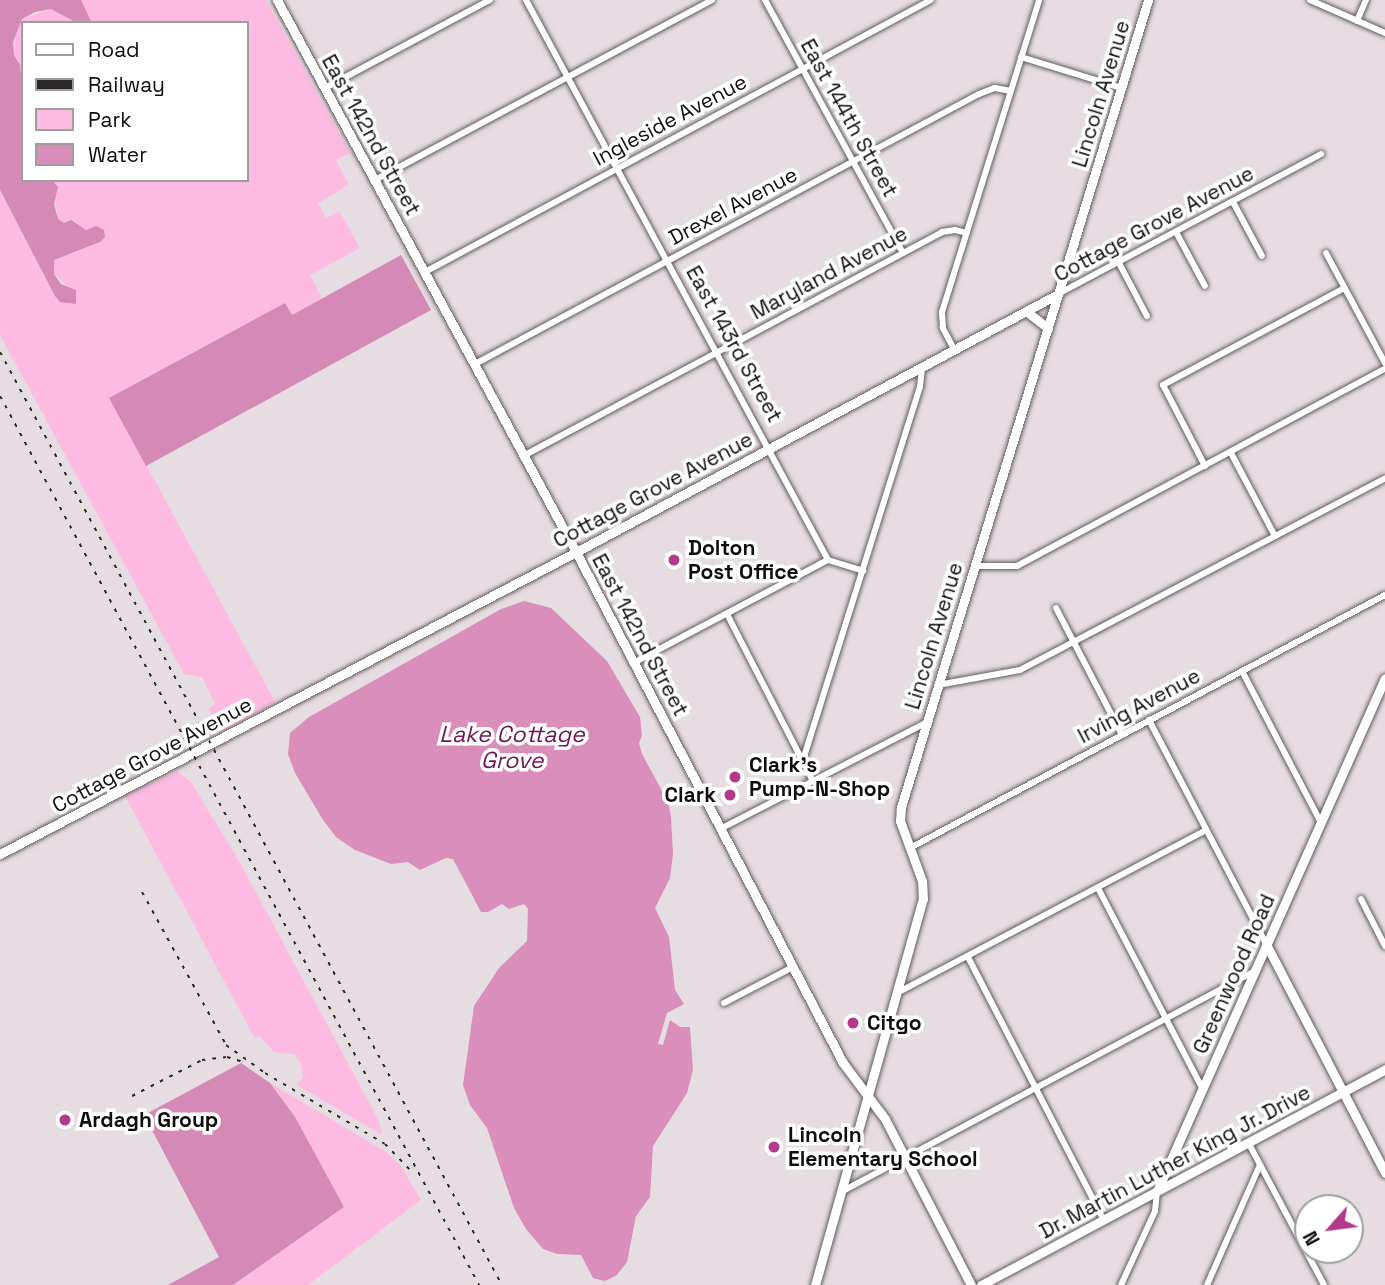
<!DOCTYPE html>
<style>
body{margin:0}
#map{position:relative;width:1385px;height:1285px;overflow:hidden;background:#e6dde2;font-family:"Space Grotesk",sans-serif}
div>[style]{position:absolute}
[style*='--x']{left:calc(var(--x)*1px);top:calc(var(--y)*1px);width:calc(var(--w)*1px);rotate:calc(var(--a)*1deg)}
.green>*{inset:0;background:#fdbbe1}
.forest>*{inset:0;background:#d58ab6}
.water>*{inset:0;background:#da8fbb}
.roads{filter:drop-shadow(0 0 2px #645b60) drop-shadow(0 0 2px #645b60)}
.street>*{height:6px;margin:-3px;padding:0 3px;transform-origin:3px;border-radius:3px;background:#fff}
.secondary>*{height:9px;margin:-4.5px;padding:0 4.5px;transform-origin:4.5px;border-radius:4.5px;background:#fff}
.rail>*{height:2px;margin-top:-1px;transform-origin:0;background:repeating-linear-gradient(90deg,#2c282a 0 3.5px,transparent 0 10.5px)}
.dots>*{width:19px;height:19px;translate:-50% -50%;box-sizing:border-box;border:4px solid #fff;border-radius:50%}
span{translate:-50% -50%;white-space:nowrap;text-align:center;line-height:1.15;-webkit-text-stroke:7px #fff;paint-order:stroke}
.street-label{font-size:21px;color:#100d0e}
.poi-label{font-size:21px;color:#100d0e;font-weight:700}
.left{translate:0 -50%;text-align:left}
.right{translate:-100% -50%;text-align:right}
.water-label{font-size:23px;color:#6f1753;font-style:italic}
.legend{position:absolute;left:21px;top:21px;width:228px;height:161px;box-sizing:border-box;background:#fff;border:2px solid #9f9e9f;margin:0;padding:9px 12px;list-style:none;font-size:21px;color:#100d0e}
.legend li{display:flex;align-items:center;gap:14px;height:35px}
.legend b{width:35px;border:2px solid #9f9e9f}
.north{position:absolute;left:1294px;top:1194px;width:70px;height:70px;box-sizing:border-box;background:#fff;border:2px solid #9f9e9f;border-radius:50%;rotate:242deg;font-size:19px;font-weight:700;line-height:28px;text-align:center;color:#100d0e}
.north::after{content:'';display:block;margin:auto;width:24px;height:32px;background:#b4398b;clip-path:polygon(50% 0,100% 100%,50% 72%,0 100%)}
</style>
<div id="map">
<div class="green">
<div style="clip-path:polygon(81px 0,266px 0,350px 153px,336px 160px,349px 185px,318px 203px,326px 218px,339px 211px,360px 248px,310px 275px,322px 298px,291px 315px,284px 304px,110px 398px,275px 702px,220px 733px,209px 709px,215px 704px,202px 677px,184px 674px,0 335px,0 190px,55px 296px,69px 288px,54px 274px,54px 260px,100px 242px,71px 220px,64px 223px,58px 219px,52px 180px,247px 180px,247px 23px,92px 23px)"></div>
<div style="clip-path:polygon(51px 9px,77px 23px,23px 23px,23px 94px,20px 65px,14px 55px,15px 31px,22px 19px)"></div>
<div style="clip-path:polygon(177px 771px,191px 782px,239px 861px,378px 1119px,382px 1135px,297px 1085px,303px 1077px,301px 1065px,294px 1054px,274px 1052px,260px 1037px,254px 1037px,125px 796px)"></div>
<div style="clip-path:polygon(270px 1083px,386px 1152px,401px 1166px,421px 1200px,308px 1285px,233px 1285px,344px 1207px,295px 1117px)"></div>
</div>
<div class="forest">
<div style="clip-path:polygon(0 0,81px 0,92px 23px,77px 23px,51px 9px,35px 12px,22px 19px,13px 42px,14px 55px,20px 65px,23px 94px,23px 180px,53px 181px,58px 187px,54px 204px,58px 219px,64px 223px,71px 220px,86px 230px,96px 226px,104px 230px,105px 237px,100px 242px,54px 260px,54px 274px,61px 284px,76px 290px,76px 304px,60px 302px,55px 296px,0 190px)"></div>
<div style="clip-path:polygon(401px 255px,431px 310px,146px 466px,109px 398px,285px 303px,292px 315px)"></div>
<div style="clip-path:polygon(241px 1063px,270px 1083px,295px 1117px,344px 1207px,233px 1285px,168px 1285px,219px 1257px,144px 1115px)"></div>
</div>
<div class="water">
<div style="clip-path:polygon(524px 601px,551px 608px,607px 661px,640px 717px,642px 735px,639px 743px,642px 754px,668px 802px,671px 817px,673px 854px,670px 878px,655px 908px,669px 937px,675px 990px,684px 1004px,667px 1013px,658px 1044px,663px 1045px,670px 1020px,680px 1027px,690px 1027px,693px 1070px,687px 1093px,653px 1146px,650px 1197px,636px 1216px,627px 1262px,617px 1275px,605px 1281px,593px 1278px,581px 1255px,557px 1254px,543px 1249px,526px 1229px,514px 1208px,487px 1128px,470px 1105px,463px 1085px,474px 1006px,499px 968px,527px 941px,528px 909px,524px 904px,509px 909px,502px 904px,488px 912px,481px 912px,453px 859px,446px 858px,420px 870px,408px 862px,391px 864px,355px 850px,336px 837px,323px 820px,295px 773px,288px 754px,290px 733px,309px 717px,501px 609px)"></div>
</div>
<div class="roads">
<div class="street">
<div style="--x:526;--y:0;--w:636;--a:61.66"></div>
<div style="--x:765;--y:0;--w:288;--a:61.4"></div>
<div style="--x:1310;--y:0;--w:82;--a:23.7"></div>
<div style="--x:1357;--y:21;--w:23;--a:-67"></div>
<div style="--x:1021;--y:57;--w:106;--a:17.1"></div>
<div style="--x:325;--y:88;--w:187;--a:-28.1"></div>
<div style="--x:375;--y:180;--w:382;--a:-28.1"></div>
<div style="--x:1233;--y:202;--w:61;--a:61.8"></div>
<div style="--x:1176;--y:232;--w:61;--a:61.8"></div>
<div style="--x:1326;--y:253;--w:125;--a:61.8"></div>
<div style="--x:1119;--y:263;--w:60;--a:62.2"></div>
<div style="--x:425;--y:272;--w:574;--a:-28.26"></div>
<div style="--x:1058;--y:294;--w:298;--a:-28"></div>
<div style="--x:954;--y:349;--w:24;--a:-118"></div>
<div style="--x:943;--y:328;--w:16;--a:-94"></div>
<div style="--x:942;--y:312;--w:327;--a:-72.7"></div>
<div style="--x:475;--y:364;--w:572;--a:-28.18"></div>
<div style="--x:979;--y:94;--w:17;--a:-21"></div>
<div style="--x:995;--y:88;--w:16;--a:11"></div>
<div style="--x:1231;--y:453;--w:94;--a:62.1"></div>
<div style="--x:525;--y:455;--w:473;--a:-28.1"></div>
<div style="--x:942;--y:232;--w:13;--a:-9"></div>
<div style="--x:955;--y:230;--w:12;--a:14"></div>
<div style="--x:1205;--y:466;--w:91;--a:-117.4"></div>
<div style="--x:1163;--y:385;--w:206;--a:-28.1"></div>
<div style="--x:974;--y:566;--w:43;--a:0"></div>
<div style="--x:1017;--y:566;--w:417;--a:-28.2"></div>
<div style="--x:1056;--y:608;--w:143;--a:62.5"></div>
<div style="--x:727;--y:614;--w:188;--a:62.8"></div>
<div style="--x:635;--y:662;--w:218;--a:-27.9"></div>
<div style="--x:828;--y:560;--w:37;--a:17"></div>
<div style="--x:1242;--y:671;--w:169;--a:62.5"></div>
<div style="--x:938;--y:685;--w:83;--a:-10.4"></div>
<div style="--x:1020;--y:670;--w:412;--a:-27.7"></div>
<div style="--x:1149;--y:720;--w:253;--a:62.4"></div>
<div style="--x:803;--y:760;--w:391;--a:-72.6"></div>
<div style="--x:920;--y:387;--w:20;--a:-84"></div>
<div style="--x:722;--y:828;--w:229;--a:-27.3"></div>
<div style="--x:910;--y:848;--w:538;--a:-28.04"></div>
<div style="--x:1098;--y:888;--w:228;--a:62.5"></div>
<div style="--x:1361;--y:899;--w:53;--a:62.9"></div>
<div style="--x:968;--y:957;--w:296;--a:62.7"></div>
<div style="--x:897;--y:993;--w:349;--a:-27.8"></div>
<div style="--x:724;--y:1003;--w:78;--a:-27.6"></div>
<div style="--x:1248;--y:1142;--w:162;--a:62"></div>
<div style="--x:841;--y:1192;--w:467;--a:-28.1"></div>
<div style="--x:1121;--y:1285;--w:81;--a:-65.3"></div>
<div style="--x:1155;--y:1211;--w:20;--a:-84"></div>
<div style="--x:1207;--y:1285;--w:131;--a:-66.2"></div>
</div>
<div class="secondary">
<div style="--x:277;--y:0;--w:628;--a:61.56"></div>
<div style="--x:576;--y:552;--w:577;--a:62.41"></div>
<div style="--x:843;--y:1063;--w:70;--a:53.1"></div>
<div style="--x:885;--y:1119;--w:187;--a:62.6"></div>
<div style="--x:1026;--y:311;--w:28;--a:38"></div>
<div style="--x:0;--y:854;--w:650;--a:-27.67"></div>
<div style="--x:576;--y:552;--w:547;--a:-28.16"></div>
<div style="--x:1266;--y:944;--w:258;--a:62.5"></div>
<div style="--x:1157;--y:1191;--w:561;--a:-66.04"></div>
<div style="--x:815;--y:1285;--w:401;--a:-74.4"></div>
<div style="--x:923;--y:899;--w:18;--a:-93"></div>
<div style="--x:922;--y:881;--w:64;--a:-110.1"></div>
<div style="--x:900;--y:821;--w:14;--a:-86"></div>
<div style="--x:901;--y:807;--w:844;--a:-72.98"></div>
<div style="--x:981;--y:1285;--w:458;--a:-28.1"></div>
</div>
</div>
<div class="rail">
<div style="--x:0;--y:352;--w:1059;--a:61.72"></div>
<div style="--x:0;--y:396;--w:1010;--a:61.68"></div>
<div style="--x:142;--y:892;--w:175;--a:61.2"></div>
<div style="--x:226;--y:1045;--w:48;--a:35.7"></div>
<div style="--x:265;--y:1073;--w:139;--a:30.6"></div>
<div style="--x:385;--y:1144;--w:35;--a:46"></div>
<div style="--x:132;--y:1096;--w:79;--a:-27.2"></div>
<div style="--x:202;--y:1060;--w:25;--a:-7"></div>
<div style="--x:227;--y:1057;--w:17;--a:17"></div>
</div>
<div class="dots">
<div style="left:674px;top:560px;background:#b4398b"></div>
<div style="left:735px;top:777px;background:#b4398b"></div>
<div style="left:730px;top:795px;background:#b4398b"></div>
<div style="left:853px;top:1023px;background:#b4398b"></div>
<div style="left:65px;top:1120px;background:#b4398b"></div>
<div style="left:774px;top:1147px;background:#b4398b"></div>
</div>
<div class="street-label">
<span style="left:1101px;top:94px;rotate:-73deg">Lincoln Avenue</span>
<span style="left:849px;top:118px;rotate:61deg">East 144th Street</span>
<span style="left:670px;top:120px;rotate:-28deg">Ingleside Avenue</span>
<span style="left:371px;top:135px;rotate:61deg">East 142nd Street</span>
<span style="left:733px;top:206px;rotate:-28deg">Drexel Avenue</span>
<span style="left:1154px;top:224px;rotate:-28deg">Cottage Grove Avenue</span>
<span style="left:829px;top:273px;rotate:-28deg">Maryland Avenue</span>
<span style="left:734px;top:344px;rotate:61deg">East 143rd Street</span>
<span style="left:653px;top:490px;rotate:-28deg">Cottage Grove Avenue</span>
<span style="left:640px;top:635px;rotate:62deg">East 142nd Street</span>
<span style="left:934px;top:636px;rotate:-73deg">Lincoln Avenue</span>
<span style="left:1139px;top:706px;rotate:-28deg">Irving Avenue</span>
<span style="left:152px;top:755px;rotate:-28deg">Cottage Grove Avenue</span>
<span style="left:1234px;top:974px;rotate:-66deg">Greenwood Road</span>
<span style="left:1175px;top:1162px;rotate:-28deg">Dr. Martin Luther King Jr. Drive</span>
</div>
<div class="poi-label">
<span class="left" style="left:688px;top:560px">Dolton<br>Post Office</span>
<span class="left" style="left:749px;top:777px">Clark's<br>Pump-N-Shop</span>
<span class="right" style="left:716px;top:795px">Clark</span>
<span class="left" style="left:867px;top:1023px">Citgo</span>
<span class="left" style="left:79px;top:1120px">Ardagh Group</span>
<span class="left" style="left:788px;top:1147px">Lincoln<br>Elementary School</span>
</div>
<div class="water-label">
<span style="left:512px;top:747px">Lake Cottage<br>Grove</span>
</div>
<ul class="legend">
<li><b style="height:9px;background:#fff"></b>Road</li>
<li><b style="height:9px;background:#2c282a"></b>Railway</li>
<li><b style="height:19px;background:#fdbbe1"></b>Park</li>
<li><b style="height:19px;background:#da8fbb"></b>Water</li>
</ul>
<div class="north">N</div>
</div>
